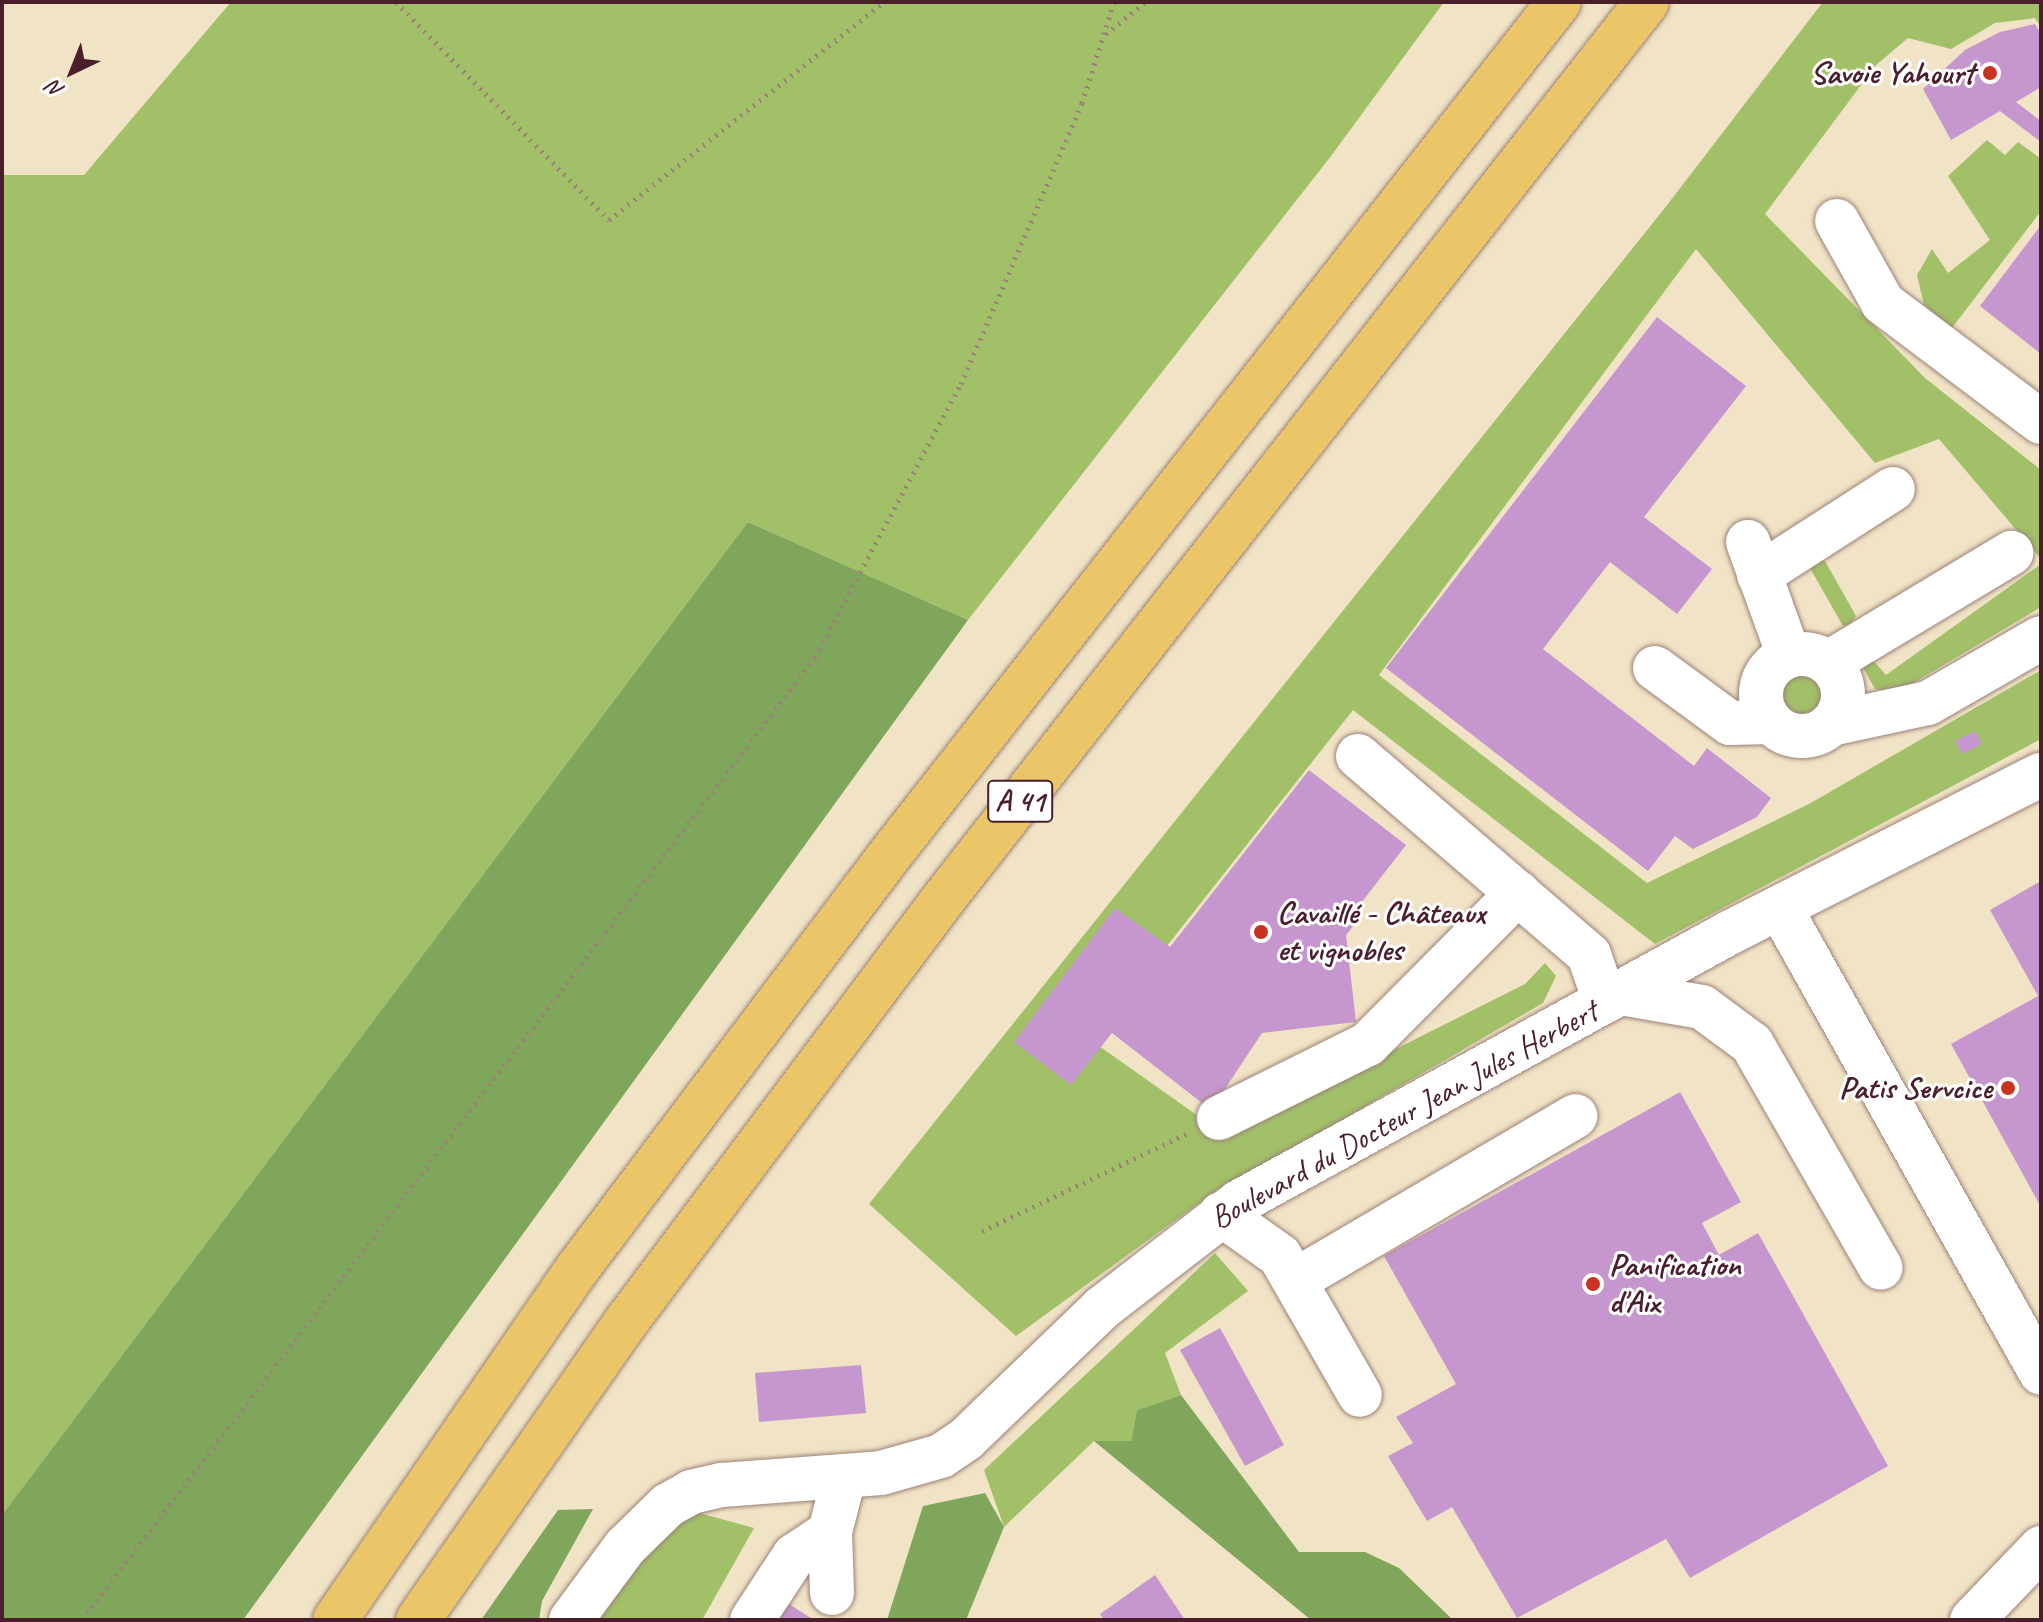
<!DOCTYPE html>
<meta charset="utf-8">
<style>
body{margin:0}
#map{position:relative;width:2043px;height:1622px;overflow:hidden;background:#f0e3c6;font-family:Caveat,sans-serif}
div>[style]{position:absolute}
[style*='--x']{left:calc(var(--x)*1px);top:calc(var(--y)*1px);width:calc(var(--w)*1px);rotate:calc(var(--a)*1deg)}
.green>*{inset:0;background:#a1c068}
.round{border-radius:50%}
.forest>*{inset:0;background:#80a65c}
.building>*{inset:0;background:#c697ce}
.path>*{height:5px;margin-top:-2.5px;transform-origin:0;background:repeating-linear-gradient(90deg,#9d8178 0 2px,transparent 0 8px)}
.roads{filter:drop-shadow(0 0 2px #9d8178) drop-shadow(0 0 2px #9d8178)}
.minor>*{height:44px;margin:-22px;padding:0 22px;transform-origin:22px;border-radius:22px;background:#fff}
.minor>.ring{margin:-22px;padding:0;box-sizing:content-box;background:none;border:44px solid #fff;border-radius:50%}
.highway>*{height:44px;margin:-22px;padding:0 22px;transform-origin:22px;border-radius:22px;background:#ebc669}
.dots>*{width:22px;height:22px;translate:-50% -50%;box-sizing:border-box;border:4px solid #fff;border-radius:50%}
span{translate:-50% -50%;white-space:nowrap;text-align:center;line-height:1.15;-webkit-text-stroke:6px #fff;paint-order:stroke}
.shield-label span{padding:2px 6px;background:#fff;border:2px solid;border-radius:6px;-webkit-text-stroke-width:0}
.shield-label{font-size:30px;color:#4a1f2b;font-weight:700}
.poi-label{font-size:32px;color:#4a1f2b;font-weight:700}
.right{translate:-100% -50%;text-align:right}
.left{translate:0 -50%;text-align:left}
.street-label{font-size:32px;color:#4a1f2b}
.frame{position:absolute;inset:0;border:4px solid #4a1f2b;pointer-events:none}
.north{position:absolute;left:32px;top:32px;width:80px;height:80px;-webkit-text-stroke:6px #fff;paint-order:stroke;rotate:223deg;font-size:22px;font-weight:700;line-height:32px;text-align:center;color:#4a1f2b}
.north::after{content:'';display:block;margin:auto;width:28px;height:36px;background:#4a1f2b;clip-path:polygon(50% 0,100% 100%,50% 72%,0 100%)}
</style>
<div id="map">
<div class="green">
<div style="clip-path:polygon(231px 2px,1444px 2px,1331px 156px,968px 620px,748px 522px,2px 1515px,2px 175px,84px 175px)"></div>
<div style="clip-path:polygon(1823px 2px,2041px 2px,2041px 28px,2035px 18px,1995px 23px,1951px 49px,1908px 38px,1876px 65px,1765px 214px,1925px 378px,2041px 470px,2041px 559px,1939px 439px,1875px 463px,1696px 249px,1379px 675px,1647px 883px,1809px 804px,2041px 670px,2041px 739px,1655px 944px,1353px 710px,1092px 1041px,1225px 1135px,1525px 984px,1545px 963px,1556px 976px,1543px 1003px,1199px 1203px,1016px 1336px,869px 1204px,1664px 209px)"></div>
<div style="clip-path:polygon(1987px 140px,2005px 155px,2018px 142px,2041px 159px,2041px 211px,1952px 328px,1924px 305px,1917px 275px,1932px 249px,1948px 273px,1990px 240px,1948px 176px)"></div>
<div style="clip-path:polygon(1816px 561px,1825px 561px,1856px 616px,1850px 624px,1843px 626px,1810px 568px)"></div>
<div style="clip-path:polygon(2041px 564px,2041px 607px,1898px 692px,1875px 689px,1862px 666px,1865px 651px,1886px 675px)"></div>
<div class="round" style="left:1776px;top:671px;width:50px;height:50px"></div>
<div style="clip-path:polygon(1215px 1253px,1248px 1291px,1165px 1353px,1181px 1395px,1137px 1410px,1131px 1441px,1094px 1441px,1004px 1527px,984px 1470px)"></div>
<div style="clip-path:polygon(685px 1509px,754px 1528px,702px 1620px,600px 1620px,636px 1566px)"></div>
</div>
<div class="forest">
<div style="clip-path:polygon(748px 522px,968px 620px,243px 1620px,2px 1620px,2px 1515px)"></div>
<div style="clip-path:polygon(1181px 1395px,1299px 1552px,1365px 1552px,1399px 1568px,1453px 1620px,1311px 1620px,1094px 1441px,1131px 1441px,1137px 1410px)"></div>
<div style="clip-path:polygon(985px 1493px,1004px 1527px,966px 1620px,887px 1620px,923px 1506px)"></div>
<div style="clip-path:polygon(593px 1509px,542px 1601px,539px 1620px,481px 1620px,558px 1510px)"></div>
</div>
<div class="building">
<div style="clip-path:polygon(2035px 24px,2041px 34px,2041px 87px,2016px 102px,2041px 121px,2041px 142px,2000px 111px,1951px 140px,1923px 89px,1965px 50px,2000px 32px)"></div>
<div style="clip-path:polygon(2041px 225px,2041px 354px,1980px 306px)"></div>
<div style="clip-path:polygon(1657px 317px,1746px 386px,1644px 517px,1712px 569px,1677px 614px,1610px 562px,1543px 649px,1694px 766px,1707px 748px,1771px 798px,1757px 817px,1693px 849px,1675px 836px,1648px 871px,1386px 668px)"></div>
<div style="clip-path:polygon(1975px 731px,1982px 744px,1962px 754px,1955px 741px)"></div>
<div style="clip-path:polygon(1309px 770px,1406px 845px,1351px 916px,1358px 920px,1346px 935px,1356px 1022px,1262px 1033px,1211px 1110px,1112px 1033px,1071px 1085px,1014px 1042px,1115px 908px,1170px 947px)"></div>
<div style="clip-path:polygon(2041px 881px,2041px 1207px,1951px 1044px,2038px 996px,1990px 910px)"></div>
<div style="clip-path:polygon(1680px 1092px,1741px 1202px,1702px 1223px,1719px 1255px,1758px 1233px,1888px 1466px,1690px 1578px,1666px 1539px,1517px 1618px,1452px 1507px,1427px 1521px,1388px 1456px,1413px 1443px,1396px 1417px,1456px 1384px,1384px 1256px)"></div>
<div style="clip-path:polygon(1220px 1328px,1284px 1445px,1245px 1466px,1180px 1350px)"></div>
<div style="clip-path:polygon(861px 1365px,866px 1413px,759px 1422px,755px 1373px)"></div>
<div style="clip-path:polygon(1155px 1575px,1185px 1620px,1104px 1620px,1100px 1614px)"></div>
<div style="clip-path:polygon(789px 1604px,814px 1620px,778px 1620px)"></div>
</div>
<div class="path">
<div style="--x:396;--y:2;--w:305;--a:45.7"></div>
<div style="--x:609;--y:220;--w:351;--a:-38.4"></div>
<div style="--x:1106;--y:34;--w:50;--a:-39.4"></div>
<div style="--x:982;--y:1231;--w:226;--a:-25.4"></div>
<div style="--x:82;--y:1620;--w:1210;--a:-52.72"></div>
<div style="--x:815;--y:657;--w:310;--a:-61.9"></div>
<div style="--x:961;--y:384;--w:306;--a:-66.7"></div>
<div style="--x:1082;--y:103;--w:106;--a:-72.4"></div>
</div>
<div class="roads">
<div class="minor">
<div style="--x:1837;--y:221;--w:94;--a:60.7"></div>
<div style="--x:1883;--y:303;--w:198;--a:37"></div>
<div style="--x:1748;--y:542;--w:121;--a:70.2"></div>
<div style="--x:1759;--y:575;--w:159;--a:-32.7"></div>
<div class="ring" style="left:1761px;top:654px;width:38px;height:38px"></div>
<div style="--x:1828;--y:663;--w:214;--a:-31"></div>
<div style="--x:1655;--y:668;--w:93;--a:36.3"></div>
<div style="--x:1730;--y:723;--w:41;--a:-1.4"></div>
<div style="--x:1831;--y:724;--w:99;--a:-12.2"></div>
<div style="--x:1928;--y:703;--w:130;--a:-29.9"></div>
<div style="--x:1358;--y:756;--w:305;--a:40.7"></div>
<div style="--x:1589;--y:955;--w:49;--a:70.8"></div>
<div style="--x:1780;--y:908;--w:533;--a:60.69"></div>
<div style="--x:1621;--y:993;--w:82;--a:9.8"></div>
<div style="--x:1702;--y:1007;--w:62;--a:36.5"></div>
<div style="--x:1752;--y:1044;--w:258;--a:60.1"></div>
<div style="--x:1219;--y:1118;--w:166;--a:-26.4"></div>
<div style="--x:1368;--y:1044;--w:213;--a:-45.2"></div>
<div style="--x:1221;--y:1214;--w:72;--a:35.4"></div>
<div style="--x:1280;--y:1256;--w:160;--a:60.1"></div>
<div style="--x:1296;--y:1280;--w:324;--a:-30.4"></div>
<div style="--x:830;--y:1532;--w:61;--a:88.1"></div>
<div style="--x:571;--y:1620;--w:91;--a:-53.5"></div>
<div style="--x:625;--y:1547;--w:60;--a:-44.3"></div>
<div style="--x:668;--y:1505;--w:26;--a:-29"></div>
<div style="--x:691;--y:1492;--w:32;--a:-13"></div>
<div style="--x:722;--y:1485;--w:159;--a:-4.3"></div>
<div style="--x:881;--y:1473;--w:62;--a:-15.8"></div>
<div style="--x:941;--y:1456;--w:30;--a:-34"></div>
<div style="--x:966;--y:1439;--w:189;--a:-43.9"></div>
<div style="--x:1102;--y:1308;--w:173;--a:-37.7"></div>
<div style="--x:1239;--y:1202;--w:559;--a:-28.77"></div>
<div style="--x:1729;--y:933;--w:350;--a:-26.9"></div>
<div style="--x:752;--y:1620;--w:77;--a:-56.7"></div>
<div style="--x:794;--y:1556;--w:43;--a:-33.7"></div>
<div style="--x:830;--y:1532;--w:57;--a:-75.7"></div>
<div style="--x:1972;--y:1620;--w:100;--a:-46.2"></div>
</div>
<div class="highway">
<div style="--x:335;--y:1620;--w:428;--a:-55.4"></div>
<div style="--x:578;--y:1268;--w:516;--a:-52.95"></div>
<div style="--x:889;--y:856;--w:1085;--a:-51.88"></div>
<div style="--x:418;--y:1620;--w:368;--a:-55.1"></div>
<div style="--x:629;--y:1318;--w:526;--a:-53.11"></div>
<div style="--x:945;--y:897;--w:1137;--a:-51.89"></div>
</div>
</div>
<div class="dots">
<div style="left:1990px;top:73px;background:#c8321e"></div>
<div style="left:1261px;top:932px;background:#c8321e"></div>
<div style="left:2008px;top:1088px;background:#c8321e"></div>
<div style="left:1593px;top:1284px;background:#c8321e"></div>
</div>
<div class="shield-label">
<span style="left:1020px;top:801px">A 41</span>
</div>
<div class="poi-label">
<span class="right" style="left:1974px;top:73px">Savoie Yahourt</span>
<span class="left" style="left:1277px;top:932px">Cavaillé - Châteaux<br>et vignobles</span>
<span class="right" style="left:1992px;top:1088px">Patis Servcice</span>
<span class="left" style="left:1609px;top:1284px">Panification<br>d'Aix</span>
</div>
<div class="street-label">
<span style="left:1404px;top:1115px;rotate:-29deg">Boulevard du Docteur Jean Jules Herbert</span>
</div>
<div class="frame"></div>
<div class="north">N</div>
</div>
